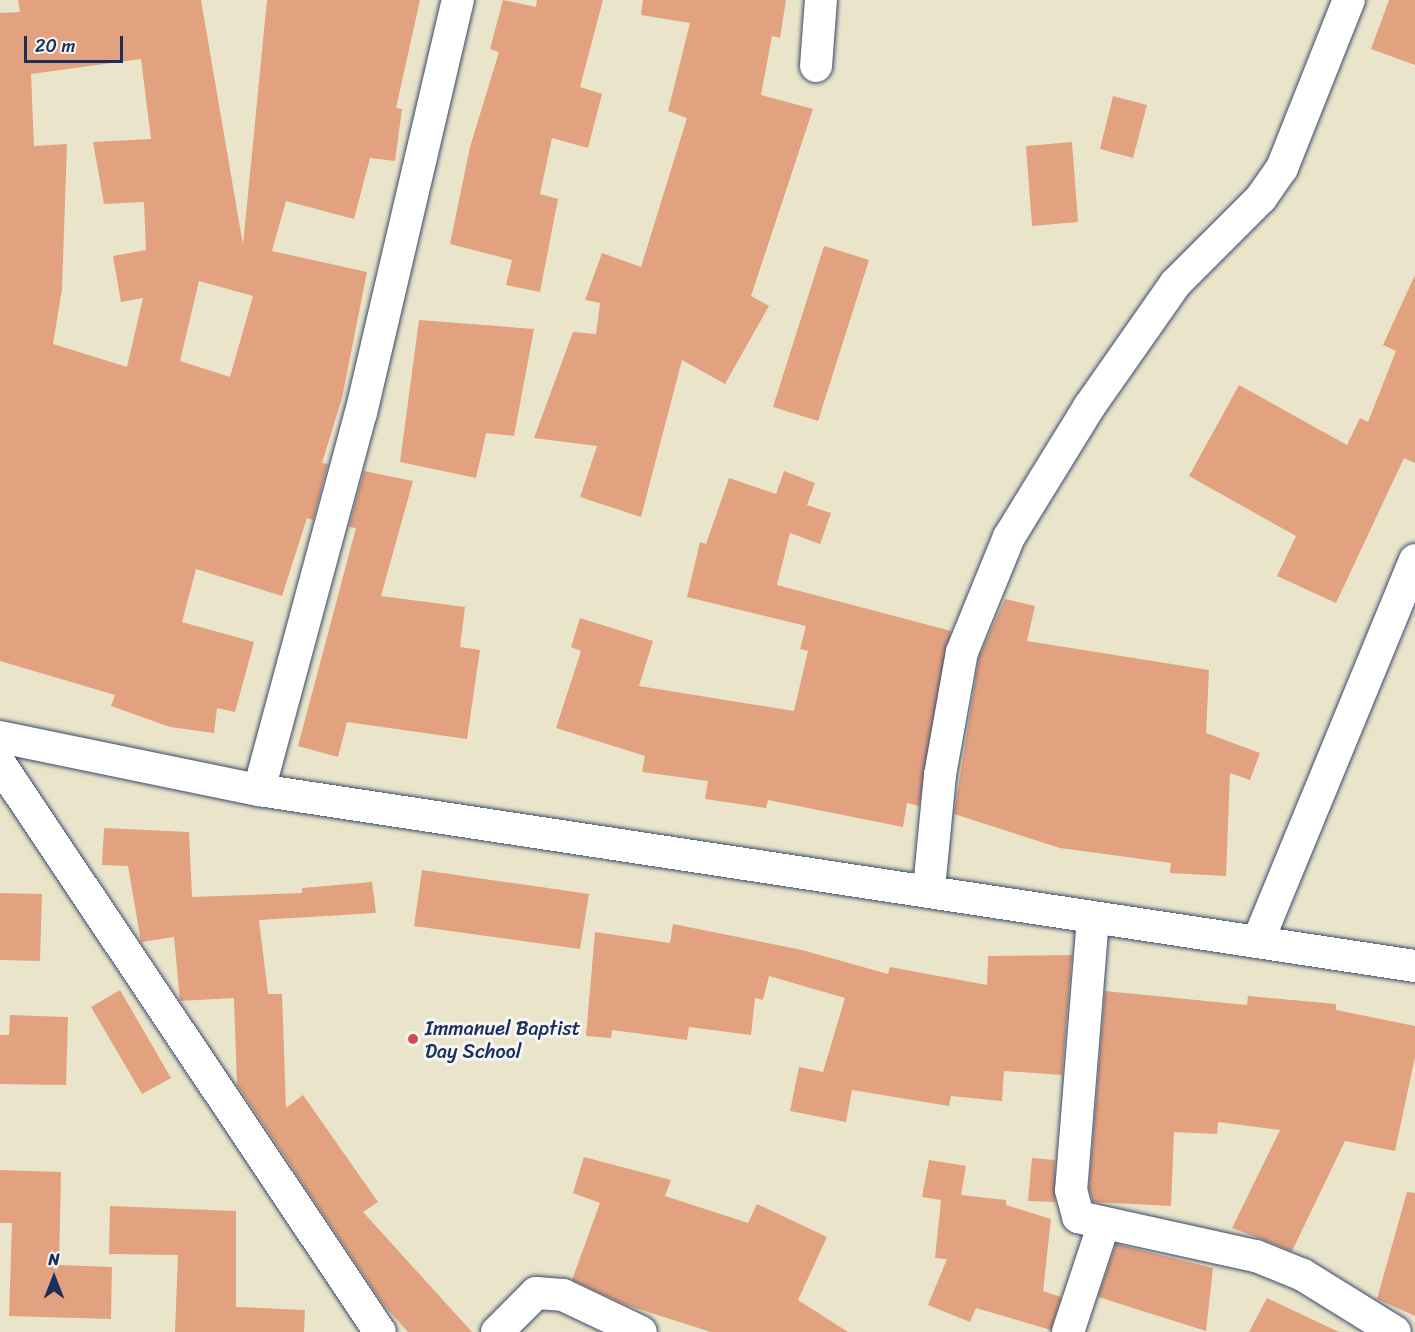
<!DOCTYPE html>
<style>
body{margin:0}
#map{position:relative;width:1415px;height:1332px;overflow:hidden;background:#eae5ca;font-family:Sriracha,sans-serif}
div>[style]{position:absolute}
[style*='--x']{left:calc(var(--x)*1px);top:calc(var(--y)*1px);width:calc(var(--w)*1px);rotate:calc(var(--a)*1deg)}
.building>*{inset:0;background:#e2a280}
.roads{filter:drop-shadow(0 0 2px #3a4a6e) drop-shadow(0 0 2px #3a4a6e)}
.minor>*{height:32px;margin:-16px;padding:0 16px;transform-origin:16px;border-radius:16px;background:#fff}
.dots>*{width:16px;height:16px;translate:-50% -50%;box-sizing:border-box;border:3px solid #f6f6f2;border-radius:50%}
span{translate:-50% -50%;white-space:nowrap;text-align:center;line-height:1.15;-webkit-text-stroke:6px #f6f6f2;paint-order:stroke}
.poi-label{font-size:20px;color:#1b2f5e}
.left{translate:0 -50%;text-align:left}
.north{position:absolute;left:24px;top:1248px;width:60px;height:60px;-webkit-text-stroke:4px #f6f6f2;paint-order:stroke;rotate:0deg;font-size:16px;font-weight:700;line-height:24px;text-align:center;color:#1b2f5e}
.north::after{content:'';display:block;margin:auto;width:21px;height:27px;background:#1b2f5e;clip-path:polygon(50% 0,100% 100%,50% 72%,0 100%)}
.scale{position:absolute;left:24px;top:36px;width:99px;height:27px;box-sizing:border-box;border:3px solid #1b2f5e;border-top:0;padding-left:8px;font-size:18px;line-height:21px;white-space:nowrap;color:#1b2f5e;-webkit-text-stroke:4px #f6f6f2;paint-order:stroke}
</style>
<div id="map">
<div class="building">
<div style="clip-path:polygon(evenodd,18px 0,201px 0,243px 245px,267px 0,420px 0,396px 108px,402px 109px,395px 161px,370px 158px,354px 219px,286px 201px,272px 251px,367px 272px,342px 398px,322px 463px,328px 464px,313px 520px,307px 518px,282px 596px,196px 569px,182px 622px,254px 642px,235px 712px,217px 708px,214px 733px,170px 727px,111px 706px,115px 695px,0 661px,0 13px,20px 12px,18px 0,141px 59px,151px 139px,93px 142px,104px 204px,144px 202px,146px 250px,113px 256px,121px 302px,143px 298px,127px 367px,53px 344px,62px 289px,67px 144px,34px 146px,31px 74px,141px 59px,18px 0,199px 281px,253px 296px,230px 377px,180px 361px,199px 281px)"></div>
<div style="clip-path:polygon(503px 0,536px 7px,537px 0,603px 0,580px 87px,602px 94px,588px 148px,552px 138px,540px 194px,558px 199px,540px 292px,506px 285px,512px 260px,450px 244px,470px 147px,499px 52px,490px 49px)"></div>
<div style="clip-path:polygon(643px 0,786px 0,780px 38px,772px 36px,761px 95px,813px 109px,751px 296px,769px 306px,725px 384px,682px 360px,641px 517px,580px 497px,597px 446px,534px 438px,573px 332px,596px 334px,600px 303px,585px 300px,602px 253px,641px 267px,687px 118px,668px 111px,690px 23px,641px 15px)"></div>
<div style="clip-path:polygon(1389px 0,1415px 0,1415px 65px,1371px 49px)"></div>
<div style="clip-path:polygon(1113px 96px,1147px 105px,1133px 158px,1100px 149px)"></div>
<div style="clip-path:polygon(1072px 142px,1078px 222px,1032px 226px,1026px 146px)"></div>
<div style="clip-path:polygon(824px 246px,869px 260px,818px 421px,773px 407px)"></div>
<div style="clip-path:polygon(1415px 275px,1415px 463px,1404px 458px,1336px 603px,1277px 576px,1296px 536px,1189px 476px,1239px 385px,1347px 445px,1360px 418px,1368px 422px,1396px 351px,1383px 345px)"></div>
<div style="clip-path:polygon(419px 320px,534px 329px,514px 436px,486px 433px,476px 478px,400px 462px)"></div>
<div style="clip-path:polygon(364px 471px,413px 481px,381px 596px,465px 607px,460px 647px,480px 650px,467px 739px,347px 722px,338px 757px,298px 746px,356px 528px,349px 527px)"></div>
<div style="clip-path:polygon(784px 471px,815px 483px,807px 505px,831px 513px,820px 544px,790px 533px,777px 585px,951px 631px,919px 806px,907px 803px,903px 827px,768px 800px,766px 808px,705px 799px,708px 781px,642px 772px,645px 756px,556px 728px,581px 651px,571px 647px,580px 618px,653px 641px,639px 686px,794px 711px,808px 651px,800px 649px,806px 626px,687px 597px,700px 542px,706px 544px,729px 478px,776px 494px)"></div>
<div style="clip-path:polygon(1005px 599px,1035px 606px,1027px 641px,1209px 670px,1206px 733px,1260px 753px,1250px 780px,1230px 773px,1226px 876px,1170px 873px,1171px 863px,1060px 848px,954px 814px,979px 657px)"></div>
<div style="clip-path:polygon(104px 828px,189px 832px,192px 897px,302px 893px,302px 888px,372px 882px,376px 913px,259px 920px,268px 994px,282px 994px,286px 1108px,303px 1095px,378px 1202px,363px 1212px,472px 1332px,408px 1332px,383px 1304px,237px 1085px,234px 998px,180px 1001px,174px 937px,141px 942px,128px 866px,102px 865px)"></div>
<div style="clip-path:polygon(422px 870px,589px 894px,580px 949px,414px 926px)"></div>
<div style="clip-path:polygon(0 893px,42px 894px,40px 961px,0 960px)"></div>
<div style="clip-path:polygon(673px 924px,802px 950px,888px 974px,890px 967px,987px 985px,988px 956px,1072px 955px,1062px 1075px,1004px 1071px,1002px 1101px,951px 1096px,949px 1106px,852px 1090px,846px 1122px,790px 1111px,799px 1067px,823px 1072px,845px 998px,769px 976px,763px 1000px,755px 998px,751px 1035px,689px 1027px,687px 1040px,612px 1030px,611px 1038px,586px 1036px,595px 932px,670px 943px)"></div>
<div style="clip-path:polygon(120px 990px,171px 1078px,142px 1094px,91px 1007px)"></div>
<div style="clip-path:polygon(1105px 991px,1247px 1005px,1248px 996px,1336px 1004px,1336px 1010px,1415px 1026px,1415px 1057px,1395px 1151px,1345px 1141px,1292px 1251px,1232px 1228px,1280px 1130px,1218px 1122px,1217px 1134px,1174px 1132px,1171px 1206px,1093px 1202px,1089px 1188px)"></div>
<div style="clip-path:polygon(10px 1015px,68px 1017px,66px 1085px,0 1084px,0 1035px,9px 1035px)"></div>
<div style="clip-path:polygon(584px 1157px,671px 1180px,665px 1196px,748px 1223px,757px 1204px,827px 1237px,798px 1300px,848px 1332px,711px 1332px,626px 1305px,572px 1280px,600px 1203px,573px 1193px)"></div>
<div style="clip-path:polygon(1032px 1158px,1055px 1160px,1055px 1202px,1028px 1201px)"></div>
<div style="clip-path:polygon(929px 1160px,966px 1166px,961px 1195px,1006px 1200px,1006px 1205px,1051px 1219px,1043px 1291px,1061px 1297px,1051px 1330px,976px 1308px,970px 1322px,928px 1305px,947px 1259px,935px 1258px,941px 1200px,922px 1197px)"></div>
<div style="clip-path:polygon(0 1170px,61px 1172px,59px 1265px,112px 1267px,111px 1319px,9px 1316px,12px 1223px,0 1223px)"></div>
<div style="clip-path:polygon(1407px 1192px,1415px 1193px,1415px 1316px,1377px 1299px)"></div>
<div style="clip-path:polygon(110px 1206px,236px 1211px,236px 1307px,305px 1310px,304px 1332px,175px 1332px,178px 1255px,109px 1254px)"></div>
<div style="clip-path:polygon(1116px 1244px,1213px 1268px,1206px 1331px,1098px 1297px)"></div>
<div style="clip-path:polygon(1267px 1298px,1339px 1332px,1249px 1332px)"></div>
</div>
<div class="roads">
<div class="minor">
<div style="--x:816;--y:66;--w:66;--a:-85.7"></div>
<div style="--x:0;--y:737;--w:264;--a:11.6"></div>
<div style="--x:259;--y:790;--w:1169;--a:8.66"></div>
<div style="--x:0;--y:764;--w:683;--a:56.22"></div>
<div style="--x:259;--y:790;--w:391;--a:-74.9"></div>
<div style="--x:361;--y:413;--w:424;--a:-76.8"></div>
<div style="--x:929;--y:889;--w:115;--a:-84.5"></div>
<div style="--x:940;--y:775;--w:125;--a:-79.9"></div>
<div style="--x:962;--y:652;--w:124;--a:-67.8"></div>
<div style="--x:1009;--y:537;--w:153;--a:-58.4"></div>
<div style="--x:1089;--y:407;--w:150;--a:-55"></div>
<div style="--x:1175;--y:284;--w:122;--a:-45"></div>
<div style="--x:1261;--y:198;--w:37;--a:-55"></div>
<div style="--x:1282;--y:168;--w:181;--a:-68.3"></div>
<div style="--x:1093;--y:918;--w:273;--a:94.6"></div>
<div style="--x:1071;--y:1190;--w:28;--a:75"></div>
<div style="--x:1078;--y:1217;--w:182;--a:12.4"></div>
<div style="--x:1256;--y:1256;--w:51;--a:22"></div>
<div style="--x:1303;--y:1275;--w:108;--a:31.8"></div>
<div style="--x:1258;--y:941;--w:412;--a:-67.6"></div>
<div style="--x:497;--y:1332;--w:55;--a:-45"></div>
<div style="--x:536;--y:1293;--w:27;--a:4"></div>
<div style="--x:563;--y:1295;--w:86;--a:25.4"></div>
<div style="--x:1068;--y:1332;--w:112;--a:-71.7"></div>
</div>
</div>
<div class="dots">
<div style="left:413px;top:1039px;background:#d1495b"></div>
</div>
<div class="poi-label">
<span class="left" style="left:425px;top:1040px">Immanuel Baptist<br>Day School</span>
</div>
<div class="north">N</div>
<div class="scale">20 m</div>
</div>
